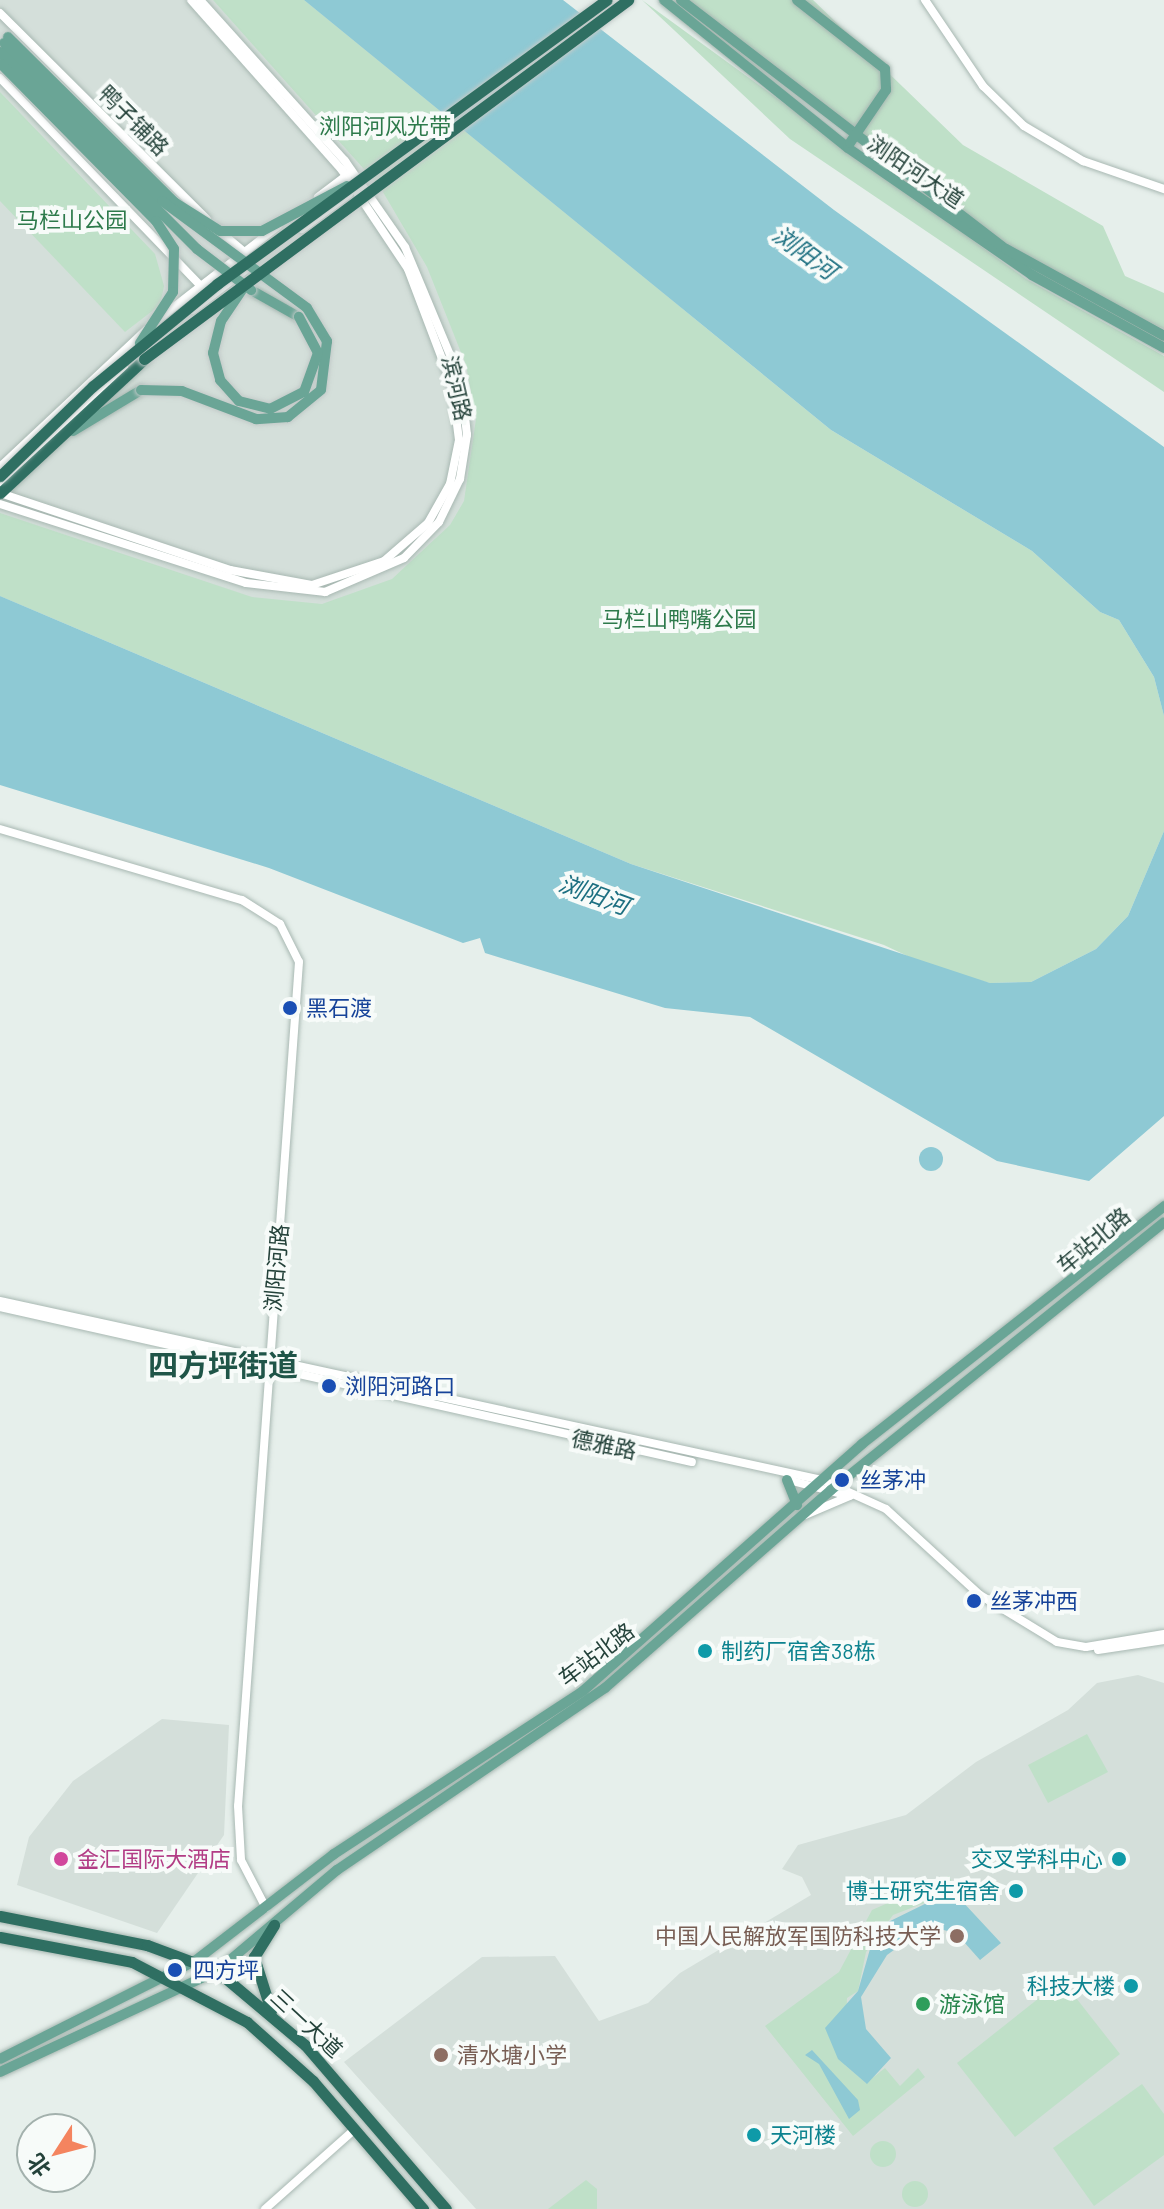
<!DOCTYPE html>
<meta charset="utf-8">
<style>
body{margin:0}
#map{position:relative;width:1164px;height:2209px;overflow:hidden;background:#e6efeb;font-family:Barlow,"Noto Sans SC",sans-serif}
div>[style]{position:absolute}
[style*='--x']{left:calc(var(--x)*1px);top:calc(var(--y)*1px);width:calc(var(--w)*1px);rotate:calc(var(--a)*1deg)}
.built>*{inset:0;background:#d4dfda}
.green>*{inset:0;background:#bfe0c8}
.round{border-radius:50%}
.water>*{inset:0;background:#8ec9d4}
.roads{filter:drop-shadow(0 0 2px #a8b8b2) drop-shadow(0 0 2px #a8b8b2)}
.minor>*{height:8px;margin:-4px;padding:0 4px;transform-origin:4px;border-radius:4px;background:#fff}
.major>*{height:10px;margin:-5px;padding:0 5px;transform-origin:5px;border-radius:5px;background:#6aa596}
.highway>*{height:11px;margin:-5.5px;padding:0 5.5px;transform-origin:5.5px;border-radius:5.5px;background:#2f6f62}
.bridges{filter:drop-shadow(0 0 2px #c2cac8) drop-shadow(0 0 2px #c2cac8)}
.major-bridge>*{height:10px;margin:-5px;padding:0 5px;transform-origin:5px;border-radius:5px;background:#6aa596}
.highway-bridge>*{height:11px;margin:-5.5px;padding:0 5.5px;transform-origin:5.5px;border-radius:5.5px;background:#2f6f62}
.dots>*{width:22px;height:22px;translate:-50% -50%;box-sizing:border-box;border:4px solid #f7fbf9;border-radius:50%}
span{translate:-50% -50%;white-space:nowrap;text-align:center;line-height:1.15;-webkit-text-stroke:8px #f7fbf9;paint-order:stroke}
.street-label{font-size:22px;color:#24423a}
.park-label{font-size:22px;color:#2d7a4b}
.transit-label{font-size:22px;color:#164399}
.left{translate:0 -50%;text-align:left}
.culture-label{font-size:22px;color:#0d838f}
.right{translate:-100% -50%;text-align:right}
.hotel-label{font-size:22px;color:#b23c85}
.education-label{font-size:22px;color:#785e54}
.leisure-label{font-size:22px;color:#27864d}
.water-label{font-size:24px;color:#1c6f80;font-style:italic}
.district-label{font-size:30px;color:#1f5548;font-weight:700}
.north{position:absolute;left:16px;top:2113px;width:80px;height:80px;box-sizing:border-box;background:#f7fbf9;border:2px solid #a3b1ad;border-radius:50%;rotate:234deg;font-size:22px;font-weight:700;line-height:32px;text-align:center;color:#24423a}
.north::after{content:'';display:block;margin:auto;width:28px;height:36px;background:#f4845f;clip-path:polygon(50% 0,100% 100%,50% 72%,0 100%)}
</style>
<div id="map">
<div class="built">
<div style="clip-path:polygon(0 0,304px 0,529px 179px,1164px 716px,1164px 831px,358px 745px,0 596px)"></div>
<div style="clip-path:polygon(1138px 1675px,1164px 1683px,1164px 2209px,476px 2209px,344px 2062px,482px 1957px,555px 1956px,599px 2021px,648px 2003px,680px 1973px,811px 1895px,802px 1877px,782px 1869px,798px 1845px,906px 1815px,976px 1762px,1068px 1710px,1097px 1683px)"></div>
<div style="clip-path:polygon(162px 1719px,229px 1725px,224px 1835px,157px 1933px,17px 1885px,29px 1837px,73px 1781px)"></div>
</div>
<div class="green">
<div style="clip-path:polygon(213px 0,304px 0,831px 430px,1032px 551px,1100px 612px,1119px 620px,1154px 677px,1164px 716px,1164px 831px,1128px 916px,1096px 949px,1031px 982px,990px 983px,937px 970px,884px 945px,631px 864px,0 596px,0 513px,252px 597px,322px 604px,392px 579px,450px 525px,464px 501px,476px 419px,466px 365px,427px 267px,380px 187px)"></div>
<div style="clip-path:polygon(642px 0,1026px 279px,1164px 356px,1164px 392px,790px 139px)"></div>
<div style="clip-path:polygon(685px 0,813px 0,963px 145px,1103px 226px,1125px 276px,1164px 293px,1164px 329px,1035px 266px)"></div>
<div style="clip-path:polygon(0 92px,155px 254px,164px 286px,160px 305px,125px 332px,0 201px)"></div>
<div style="clip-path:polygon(1087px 1734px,1108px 1772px,1048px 1803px,1028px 1765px)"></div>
<div style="clip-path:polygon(949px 1876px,961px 1900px,937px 1898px,893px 1915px,866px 1952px,858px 1991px,847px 1998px,845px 2065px,866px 2083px,885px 2068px,900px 2086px,918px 2068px,925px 2077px,853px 2136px,765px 2026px,839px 1972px,872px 1910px)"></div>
<div style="clip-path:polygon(1062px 1980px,1120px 2054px,1015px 2137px,957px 2063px)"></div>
<div style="clip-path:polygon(1142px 2084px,1164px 2114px,1164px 2155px,1094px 2206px,1053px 2148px)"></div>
<div class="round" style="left:870px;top:2141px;width:26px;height:26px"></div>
<div style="clip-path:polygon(586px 2180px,597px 2189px,597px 2209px,548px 2209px)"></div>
<div class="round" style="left:902px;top:2181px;width:26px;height:26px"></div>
</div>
<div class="water">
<div style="clip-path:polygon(304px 0,563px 0,834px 210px,1164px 447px,1164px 716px,1154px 677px,1119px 620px,1100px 612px,1032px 551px,831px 430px)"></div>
<div style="clip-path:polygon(0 596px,631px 864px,990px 983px,1031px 982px,1096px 949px,1128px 916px,1164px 831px,1164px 1116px,1089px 1181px,997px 1161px,750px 1017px,665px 1008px,485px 953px,480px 938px,463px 943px,269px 868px,0 785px)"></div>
<div class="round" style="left:919px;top:1147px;width:24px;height:24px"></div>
<div style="clip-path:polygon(937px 1898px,961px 1900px,1001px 1943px,980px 1960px,956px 1933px,927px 1926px,887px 1955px,861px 1997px,866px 2029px,891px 2058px,867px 2084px,838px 2059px,825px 2028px,858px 1991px,876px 1928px)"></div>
<div style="clip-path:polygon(812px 2050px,858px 2100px,860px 2110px,849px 2119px,819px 2064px,805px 2055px)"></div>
</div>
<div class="roads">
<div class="minor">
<div style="--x:925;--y:0;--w:104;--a:56"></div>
<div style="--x:983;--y:86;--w:57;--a:44.3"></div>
<div style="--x:1024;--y:126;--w:69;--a:30.7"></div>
<div style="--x:1083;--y:161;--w:86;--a:19.1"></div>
<div style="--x:0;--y:13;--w:292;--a:44.9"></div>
<div style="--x:0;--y:78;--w:288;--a:46"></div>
<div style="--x:318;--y:197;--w:39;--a:-37"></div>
<div style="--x:217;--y:229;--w:35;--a:40"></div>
<div style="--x:302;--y:229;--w:59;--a:-36.7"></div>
<div style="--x:193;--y:310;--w:74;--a:-37.3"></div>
<div style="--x:156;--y:321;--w:155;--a:-37.9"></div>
<div style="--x:0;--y:467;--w:200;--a:-43.2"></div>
<div style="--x:0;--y:485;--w:171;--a:-43.6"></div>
<div style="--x:0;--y:493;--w:243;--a:18.5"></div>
<div style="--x:230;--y:570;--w:83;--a:10.4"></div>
<div style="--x:312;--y:585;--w:76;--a:-18.4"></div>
<div style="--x:384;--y:561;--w:58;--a:-40.8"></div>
<div style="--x:428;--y:523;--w:45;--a:-60.6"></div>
<div style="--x:450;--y:484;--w:45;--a:-78.4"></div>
<div style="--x:459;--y:440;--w:55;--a:-97.3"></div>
<div style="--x:452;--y:385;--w:124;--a:-110.8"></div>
<div style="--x:408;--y:269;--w:119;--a:-123.7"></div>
<div style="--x:342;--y:170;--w:227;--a:-131.6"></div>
<div style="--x:0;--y:504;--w:258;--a:17.8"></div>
<div style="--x:246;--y:583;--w:80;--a:6.5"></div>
<div style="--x:325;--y:592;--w:86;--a:-23.3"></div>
<div style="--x:404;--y:558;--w:50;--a:-45.8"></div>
<div style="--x:439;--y:522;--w:48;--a:-64"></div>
<div style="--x:460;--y:479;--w:45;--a:-81"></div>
<div style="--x:467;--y:435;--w:54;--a:-96.3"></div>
<div style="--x:461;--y:381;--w:145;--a:-112.7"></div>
<div style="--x:405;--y:247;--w:105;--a:-124.9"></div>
<div style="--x:345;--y:161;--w:217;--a:-132"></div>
<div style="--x:0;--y:829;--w:252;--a:16.4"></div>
<div style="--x:242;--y:900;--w:45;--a:32.3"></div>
<div style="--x:280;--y:924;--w:42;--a:63.4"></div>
<div style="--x:299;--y:962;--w:846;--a:94.13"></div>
<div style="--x:238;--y:1806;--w:54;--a:86.8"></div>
<div style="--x:241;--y:1860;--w:54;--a:62.5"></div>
<div style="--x:0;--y:1301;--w:841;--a:12.29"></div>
<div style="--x:822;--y:1480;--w:70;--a:24.4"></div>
<div style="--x:886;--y:1509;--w:127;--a:42.5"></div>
<div style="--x:980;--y:1595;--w:90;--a:31.4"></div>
<div style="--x:1057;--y:1642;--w:29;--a:10"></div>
<div style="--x:1086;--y:1647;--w:79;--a:-9.5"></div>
<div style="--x:0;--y:1307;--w:709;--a:12.63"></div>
<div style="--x:792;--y:1481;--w:59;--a:14.7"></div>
<div style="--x:805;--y:1515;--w:49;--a:-22.9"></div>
<div style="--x:1098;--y:1650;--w:67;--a:-8.6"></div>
<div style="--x:265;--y:2209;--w:119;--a:-41.6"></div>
</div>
<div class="major">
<div style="--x:664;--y:0;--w:236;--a:38.8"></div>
<div style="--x:848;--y:148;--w:224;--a:34.6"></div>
<div style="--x:1032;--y:275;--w:151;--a:28.9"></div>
<div style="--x:681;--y:0;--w:409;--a:37.5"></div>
<div style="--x:1006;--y:249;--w:180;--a:28.8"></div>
<div style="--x:797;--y:0;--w:112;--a:38.1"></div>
<div style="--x:885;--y:69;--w:21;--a:87"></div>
<div style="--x:886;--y:90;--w:64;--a:124.2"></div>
<div style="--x:251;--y:290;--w:55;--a:29.4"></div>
<div style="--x:73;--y:431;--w:79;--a:-31.1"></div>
<div style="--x:787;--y:1480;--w:27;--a:68"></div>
<div style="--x:0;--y:2059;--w:218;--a:-26.7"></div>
<div style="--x:195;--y:1961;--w:175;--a:-37.6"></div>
<div style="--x:334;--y:1854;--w:298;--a:-33.2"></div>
<div style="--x:583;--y:1691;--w:373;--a:-41.5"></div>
<div style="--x:862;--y:1444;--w:385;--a:-38.2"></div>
<div style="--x:0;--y:2072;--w:239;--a:-25"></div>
<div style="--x:217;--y:1971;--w:157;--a:-40.1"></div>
<div style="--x:337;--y:1870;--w:324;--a:-34.2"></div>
<div style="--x:605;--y:1688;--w:300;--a:-41.2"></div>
<div style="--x:831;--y:1490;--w:427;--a:-38.8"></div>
</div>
<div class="highway">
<div style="--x:0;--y:493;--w:197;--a:-42.9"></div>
<div style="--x:0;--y:1916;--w:150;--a:11.2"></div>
<div style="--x:147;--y:1945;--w:75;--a:20.4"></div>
<div style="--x:217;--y:1971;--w:115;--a:40.1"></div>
<div style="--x:305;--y:2045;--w:216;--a:49.3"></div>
<div style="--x:0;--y:1937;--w:134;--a:10.7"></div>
<div style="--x:132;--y:1962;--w:130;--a:27.6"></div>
<div style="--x:247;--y:2022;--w:89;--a:41.8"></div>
<div style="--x:313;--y:2081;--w:169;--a:49.3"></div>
<div style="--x:271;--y:2011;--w:57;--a:-107.5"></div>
<div style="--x:254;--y:1957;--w:38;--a:-58"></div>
</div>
</div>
<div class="bridges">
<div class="major-bridge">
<div style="--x:8;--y:37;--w:234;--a:44.8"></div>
<div style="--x:174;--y:202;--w:54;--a:32.2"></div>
<div style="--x:220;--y:231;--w:42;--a:0"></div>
<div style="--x:262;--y:231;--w:96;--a:-27.9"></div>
<div style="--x:4;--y:43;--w:223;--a:45"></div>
<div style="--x:162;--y:201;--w:180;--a:36.4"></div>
<div style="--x:307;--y:308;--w:39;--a:59"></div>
<div style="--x:327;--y:341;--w:49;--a:97"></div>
<div style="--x:321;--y:390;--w:43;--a:140.7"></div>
<div style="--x:288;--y:417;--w:32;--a:176"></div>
<div style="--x:256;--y:419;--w:79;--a:-159.3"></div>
<div style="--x:182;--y:391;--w:41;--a:-178.6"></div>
<div style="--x:0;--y:52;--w:279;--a:45"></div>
<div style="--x:197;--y:249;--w:68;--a:37.2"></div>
<div style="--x:1;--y:64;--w:221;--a:45.4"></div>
<div style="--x:156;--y:221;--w:33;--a:57"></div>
<div style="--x:174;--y:249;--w:43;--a:91.3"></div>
<div style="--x:173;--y:292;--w:61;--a:122.9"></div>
<div style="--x:242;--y:290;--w:37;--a:124"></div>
<div style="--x:221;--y:321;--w:33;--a:104"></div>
<div style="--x:213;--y:353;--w:28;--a:75"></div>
<div style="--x:220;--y:380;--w:28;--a:48"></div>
<div style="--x:239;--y:401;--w:32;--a:14"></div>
<div style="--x:270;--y:409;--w:38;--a:-27"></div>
<div style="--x:304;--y:392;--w:41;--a:-70.3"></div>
<div style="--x:318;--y:353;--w:41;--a:-117.8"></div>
</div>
<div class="highway-bridge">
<div style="--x:144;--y:359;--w:603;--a:-36.57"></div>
<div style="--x:0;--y:476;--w:129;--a:-44.1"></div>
<div style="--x:93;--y:386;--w:161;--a:-39.4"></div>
<div style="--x:217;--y:284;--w:482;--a:-36.1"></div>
</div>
</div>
<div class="dots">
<div style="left:290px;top:1008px;background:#1a4fb4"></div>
<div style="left:329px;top:1386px;background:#1a4fb4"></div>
<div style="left:842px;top:1480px;background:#1a4fb4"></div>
<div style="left:974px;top:1601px;background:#1a4fb4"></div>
<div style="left:705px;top:1651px;background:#0f9aa8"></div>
<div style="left:61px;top:1859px;background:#d1479c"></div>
<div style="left:1119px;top:1859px;background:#0f9aa8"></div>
<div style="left:1016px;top:1891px;background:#0f9aa8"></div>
<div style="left:957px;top:1936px;background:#8d6e63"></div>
<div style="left:175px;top:1970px;background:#1a4fb4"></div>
<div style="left:1131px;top:1986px;background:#0f9aa8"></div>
<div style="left:923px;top:2004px;background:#2e9e5b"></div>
<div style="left:441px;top:2055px;background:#8d6e63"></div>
<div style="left:754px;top:2135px;background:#0f9aa8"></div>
</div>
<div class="street-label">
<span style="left:134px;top:120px;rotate:45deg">鸭子铺路</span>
<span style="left:916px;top:171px;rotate:34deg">浏阳河大道</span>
<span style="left:457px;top:388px;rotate:77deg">滨河路</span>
<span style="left:1093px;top:1240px;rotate:-40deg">车站北路</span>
<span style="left:276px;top:1268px;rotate:-85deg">浏阳河路</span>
<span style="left:604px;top:1444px;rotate:12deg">德雅路</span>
<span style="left:596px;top:1654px;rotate:-37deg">车站北路</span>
<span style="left:307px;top:2023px;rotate:43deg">三一大道</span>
</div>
<div class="park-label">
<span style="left:385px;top:126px">浏阳河风光带</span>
<span style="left:72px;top:220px">马栏山公园</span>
<span style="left:679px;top:619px">马栏山鸭嘴公园</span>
</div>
<div class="transit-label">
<span class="left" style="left:306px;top:1008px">黑石渡</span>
<span class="left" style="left:345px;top:1386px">浏阳河路口</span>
<span class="left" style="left:860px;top:1480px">丝茅冲</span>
<span class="left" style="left:990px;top:1601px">丝茅冲西</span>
<span class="left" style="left:193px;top:1970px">四方坪</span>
</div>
<div class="culture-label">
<span class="left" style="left:721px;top:1651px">制药厂宿舍38栋</span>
<span class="right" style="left:1103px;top:1859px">交叉学科中心</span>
<span class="right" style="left:1000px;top:1891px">博士研究生宿舍</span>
<span class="right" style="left:1115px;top:1986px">科技大楼</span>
<span class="left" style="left:770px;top:2135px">天河楼</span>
</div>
<div class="hotel-label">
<span class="left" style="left:77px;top:1859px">金汇国际大酒店</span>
</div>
<div class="education-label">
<span class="right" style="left:941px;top:1936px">中国人民解放军国防科技大学</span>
<span class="left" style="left:457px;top:2055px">清水塘小学</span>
</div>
<div class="leisure-label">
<span class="left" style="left:939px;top:2004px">游泳馆</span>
</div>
<div class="water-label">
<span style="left:805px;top:252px;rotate:36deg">浏阳河</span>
<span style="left:594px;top:894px;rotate:20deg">浏阳河</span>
</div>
<div class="district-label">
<span style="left:223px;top:1364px">四方坪街道</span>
</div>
<div class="north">北</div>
</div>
